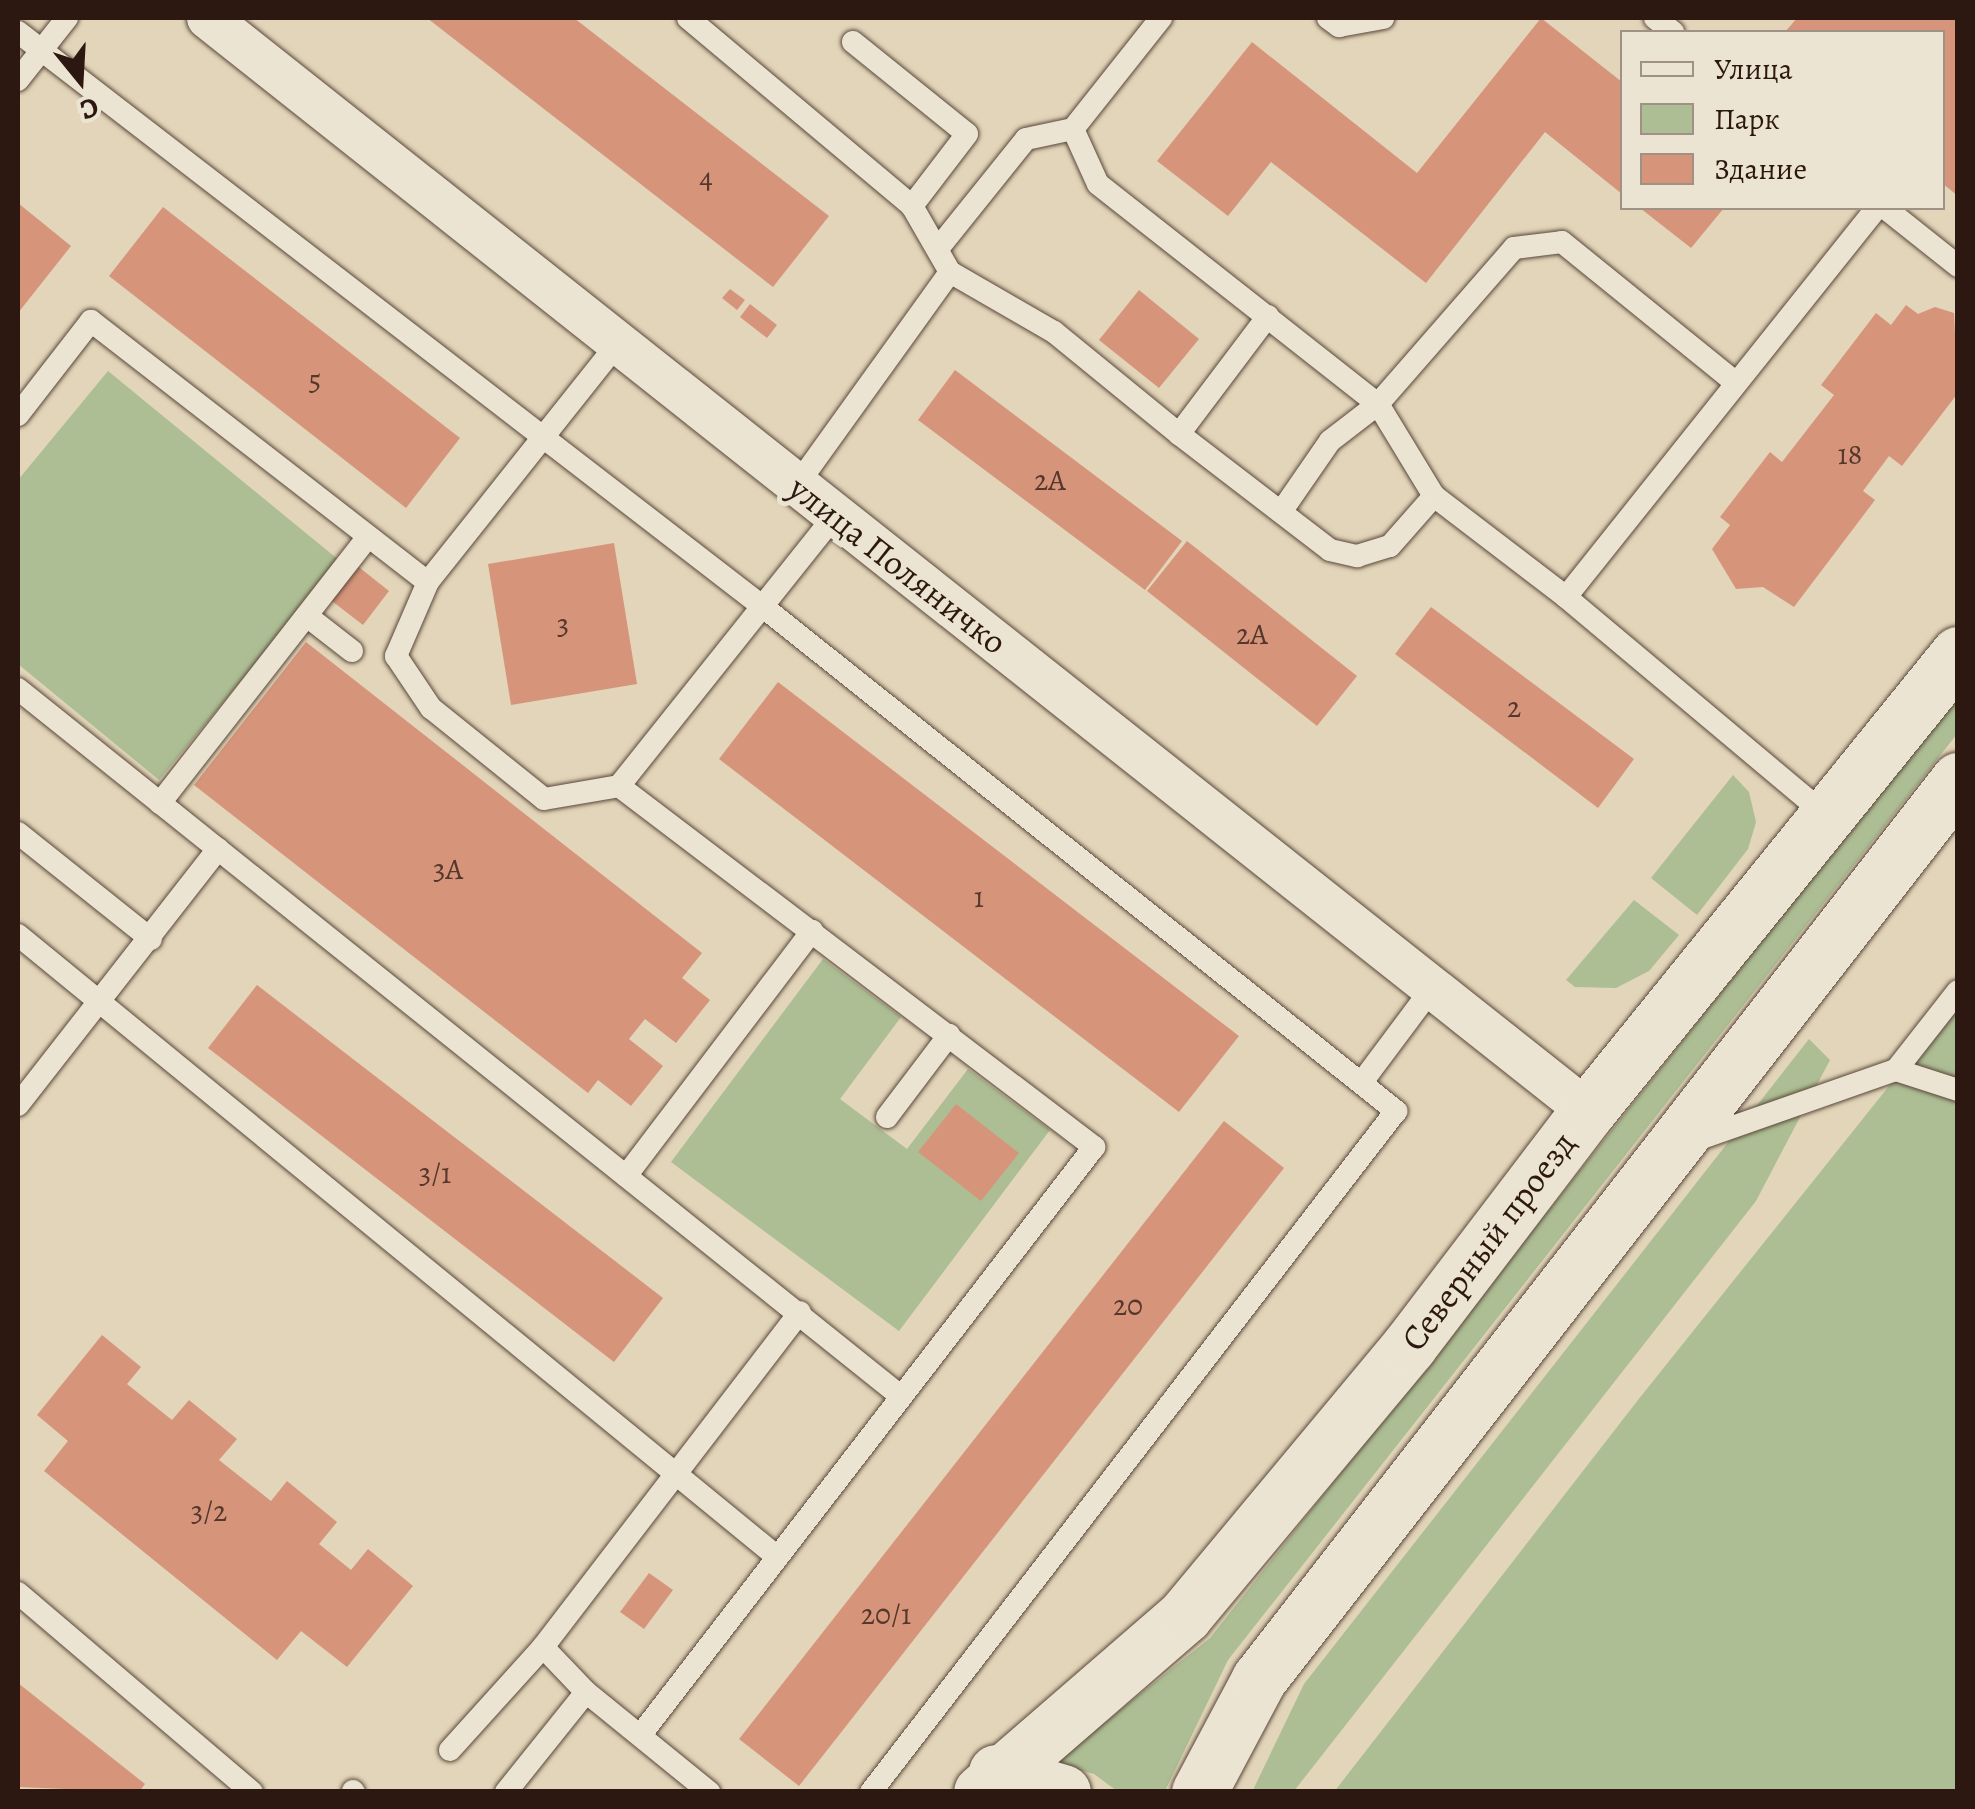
<!DOCTYPE html>
<meta charset="utf-8">
<style>
body{margin:0}
#map{position:relative;width:1975px;height:1809px;overflow:hidden;background:#e2d5b9;font-family:Alegreya,serif}
div>[style]{position:absolute}
[style*='--x']{left:calc(var(--x)*1px);top:calc(var(--y)*1px);width:calc(var(--w)*1px);rotate:calc(var(--a)*1deg)}
.green>*{inset:0;background:#adbe94}
.building>*{inset:0;background:#d6957b}
.roads{filter:drop-shadow(0 0 2px #5a473a) drop-shadow(0 0 2px #5a473a)}
.service>*{height:22px;margin:-11px;padding:0 11px;transform-origin:11px;border-radius:11px;background:#ece4d2}
.minor>*{height:42px;margin:-21px;padding:0 21px;transform-origin:21px;border-radius:21px;background:#ece4d2}
.secondary>*{height:55px;margin:-27.5px;padding:0 27.5px;transform-origin:27.5px;border-radius:27.5px;background:#ece4d2}
span{translate:-50% -50%;white-space:nowrap;text-align:center;line-height:1.15;-webkit-text-stroke:10px #ece4d2;paint-order:stroke}
.number-label{font-size:30px;color:#56372b}
.number-label span{-webkit-text-stroke-width:0}
.street-label{font-size:35px;color:#2c1810}
.frame{position:absolute;inset:0;border:20px solid #2c1810;pointer-events:none}
.legend{position:absolute;left:1620px;top:30px;width:325px;height:180px;box-sizing:border-box;background:#ece4d2;border:2px solid #9f9284;margin:0;padding:12px 18px;list-style:none;font-size:30px;color:#2c1810}
.legend li{display:flex;align-items:center;gap:20px;height:50px}
.legend b{width:50px;border:2px solid #9f9284}
.north{position:absolute;left:30px;top:30px;width:100px;height:100px;-webkit-text-stroke:8px #ece4d2;paint-order:stroke;rotate:162deg;font-size:28px;font-weight:700;line-height:40px;text-align:center;color:#2c1810}
.north::after{content:'';display:block;margin:auto;width:35px;height:45px;background:#2c1810;clip-path:polygon(50% 0,100% 100%,50% 72%,0 100%)}
</style>
<div id="map">
<div class="green">
<div style="clip-path:polygon(108px 371px,340px 561px,159px 780px,18px 664px,18px 480px)"></div>
<div style="clip-path:polygon(1957px 694px,1957px 734px,1228px 1660px,1165px 1791px,1117px 1791px,1094px 1774px,1054px 1763px,1210px 1638px)"></div>
<div style="clip-path:polygon(1733px 775px,1749px 792px,1756px 822px,1748px 849px,1697px 915px,1651px 878px)"></div>
<div style="clip-path:polygon(1634px 900px,1679px 935px,1649px 971px,1616px 988px,1575px 987px,1566px 980px)"></div>
<div style="clip-path:polygon(823px 959px,901px 1017px,840px 1099px,907px 1149px,968px 1069px,1050px 1130px,899px 1331px,671px 1162px)"></div>
<div style="clip-path:polygon(1957px 1001px,1957px 1791px,1334px 1792px,1638px 1400px)"></div>
<div style="clip-path:polygon(1809px 1039px,1830px 1060px,1756px 1201px,1294px 1791px,1252px 1792px,1304px 1684px)"></div>
</div>
<div class="building">
<div style="clip-path:polygon(427px 18px,574px 18px,829px 216px,773px 287px)"></div>
<div style="clip-path:polygon(1541px 18px,1622px 82px,1622px 194px,1545px 132px,1426px 283px,1271px 162px,1228px 216px,1157px 161px,1252px 42px,1417px 173px)"></div>
<div style="clip-path:polygon(1797px 18px,1958px 18px,1958px 196px,1942px 183px,1942px 32px,1785px 32px)"></div>
<div style="clip-path:polygon(18px 203px,71px 246px,18px 313px)"></div>
<div style="clip-path:polygon(163px 207px,460px 438px,406px 508px,109px 276px)"></div>
<div style="clip-path:polygon(1640px 208px,1724px 208px,1691px 248px)"></div>
<div style="clip-path:polygon(730px 289px,745px 300px,737px 310px,722px 298px)"></div>
<div style="clip-path:polygon(1139px 290px,1199px 339px,1159px 388px,1099px 340px)"></div>
<div style="clip-path:polygon(750px 304px,777px 325px,767px 338px,740px 317px)"></div>
<div style="clip-path:polygon(1906px 305px,1918px 314px,1935px 307px,1954px 313px,1958px 393px,1902px 466px,1889px 456px,1863px 491px,1875px 500px,1794px 607px,1763px 587px,1736px 589px,1712px 549px,1730px 525px,1720px 517px,1770px 452px,1782px 462px,1834px 395px,1821px 385px,1876px 313px,1891px 325px)"></div>
<div style="clip-path:polygon(955px 370px,1182px 541px,1145px 590px,918px 420px)"></div>
<div style="clip-path:polygon(1187px 541px,1357px 676px,1317px 726px,1147px 591px)"></div>
<div style="clip-path:polygon(614px 543px,637px 684px,511px 705px,488px 564px)"></div>
<div style="clip-path:polygon(355px 564px,389px 591px,363px 625px,328px 598px)"></div>
<div style="clip-path:polygon(1431px 607px,1634px 759px,1598px 808px,1395px 654px)"></div>
<div style="clip-path:polygon(306px 642px,702px 953px,682px 978px,710px 1000px,676px 1043px,645px 1019px,629px 1039px,663px 1066px,631px 1106px,598px 1080px,588px 1093px,194px 785px)"></div>
<div style="clip-path:polygon(778px 682px,1239px 1036px,1179px 1112px,719px 759px)"></div>
<div style="clip-path:polygon(257px 985px,663px 1298px,614px 1362px,208px 1048px)"></div>
<div style="clip-path:polygon(956px 1104px,1019px 1153px,981px 1201px,918px 1152px)"></div>
<div style="clip-path:polygon(1224px 1121px,1284px 1168px,799px 1786px,739px 1739px)"></div>
<div style="clip-path:polygon(102px 1335px,141px 1367px,127px 1384px,172px 1420px,189px 1400px,237px 1439px,219px 1460px,271px 1501px,287px 1481px,337px 1522px,319px 1544px,351px 1570px,368px 1549px,413px 1586px,347px 1667px,301px 1631px,277px 1660px,44px 1471px,68px 1441px,37px 1415px)"></div>
<div style="clip-path:polygon(649px 1573px,673px 1590px,644px 1629px,620px 1612px)"></div>
<div style="clip-path:polygon(18px 1683px,145px 1784px,139px 1792px,18px 1787px)"></div>
</div>
<div class="roads">
<div class="service">
<div style="--x:688;--y:18;--w:292;--a:40"></div>
<div style="--x:912;--y:206;--w:76;--a:60.1"></div>
<div style="--x:1328;--y:18;--w:14;--a:36"></div>
<div style="--x:1339;--y:26;--w:45;--a:-10.3"></div>
<div style="--x:1655;--y:18;--w:23;--a:38"></div>
<div style="--x:18;--y:32;--w:940;--a:37.65"></div>
<div style="--x:762;--y:606;--w:811;--a:38.54"></div>
<div style="--x:1396;--y:1111;--w:860;--a:127.63"></div>
<div style="--x:853;--y:42;--w:146;--a:38.9"></div>
<div style="--x:967;--y:134;--w:91;--a:127.4"></div>
<div style="--x:18;--y:80;--w:79;--a:-51.7"></div>
<div style="--x:1073;--y:129;--w:60;--a:65.6"></div>
<div style="--x:1098;--y:184;--w:356;--a:38.2"></div>
<div style="--x:1378;--y:404;--w:108;--a:58.7"></div>
<div style="--x:1885;--y:208;--w:93;--a:38.5"></div>
<div style="--x:940;--y:246;--w:137;--a:-51.2"></div>
<div style="--x:1026;--y:139;--w:48;--a:-12"></div>
<div style="--x:1073;--y:129;--w:142;--a:-51.6"></div>
<div style="--x:1268;--y:316;--w:148;--a:127"></div>
<div style="--x:1179;--y:434;--w:190;--a:37.5"></div>
<div style="--x:1330;--y:550;--w:28;--a:13"></div>
<div style="--x:1357;--y:556;--w:34;--a:-17"></div>
<div style="--x:1390;--y:546;--w:67;--a:-48.7"></div>
<div style="--x:1434;--y:496;--w:166;--a:37.4"></div>
<div style="--x:618;--y:343;--w:305;--a:128.5"></div>
<div style="--x:428;--y:582;--w:81;--a:113.4"></div>
<div style="--x:396;--y:656;--w:63;--a:56.1"></div>
<div style="--x:431;--y:708;--w:145;--a:38.8"></div>
<div style="--x:544;--y:799;--w:76;--a:-9.8"></div>
<div style="--x:619;--y:786;--w:347;--a:-51.4"></div>
<div style="--x:18;--y:415;--w:119;--a:-52.2"></div>
<div style="--x:91;--y:321;--w:426;--a:37.8"></div>
<div style="--x:797;--y:485;--w:262;--a:-54.3"></div>
<div style="--x:950;--y:272;--w:120;--a:30"></div>
<div style="--x:1054;--y:332;--w:161;--a:39.2"></div>
<div style="--x:1281;--y:512;--w:86;--a:-55.4"></div>
<div style="--x:1330;--y:441;--w:61;--a:-37.6"></div>
<div style="--x:1378;--y:404;--w:207;--a:-48.9"></div>
<div style="--x:1514;--y:248;--w:48;--a:-7.1"></div>
<div style="--x:1562;--y:242;--w:223;--a:39"></div>
<div style="--x:307;--y:616;--w:57;--a:37.9"></div>
<div style="--x:18;--y:689;--w:1128;--a:38.7"></div>
<div style="--x:619;--y:786;--w:597;--a:37.23"></div>
<div style="--x:1094;--y:1147;--w:740;--a:127.64"></div>
<div style="--x:160;--y:803;--w:338;--a:-52"></div>
<div style="--x:1827;--y:816;--w:341;--a:-140"></div>
<div style="--x:1566;--y:597;--w:498;--a:-51.4"></div>
<div style="--x:18;--y:833;--w:170;--a:38.6"></div>
<div style="--x:18;--y:935;--w:978;--a:39.32"></div>
<div style="--x:1896;--y:1070;--w:100;--a:-51.9"></div>
<div style="--x:1362;--y:1082;--w:119;--a:-53.2"></div>
<div style="--x:18;--y:1105;--w:325;--a:-52"></div>
<div style="--x:887;--y:1117;--w:103;--a:-52.9"></div>
<div style="--x:1690;--y:1142;--w:218;--a:-19.3"></div>
<div style="--x:1896;--y:1070;--w:65;--a:17.9"></div>
<div style="--x:626;--y:1176;--w:308;--a:-52.8"></div>
<div style="--x:18;--y:1593;--w:307;--a:40.4"></div>
<div style="--x:543;--y:1647;--w:62;--a:46.3"></div>
<div style="--x:586;--y:1692;--w:159;--a:39.1"></div>
<div style="--x:450;--y:1750;--w:139;--a:-47.9"></div>
<div style="--x:543;--y:1647;--w:422;--a:-52.5"></div>
<div style="--x:353;--y:1791;--w:1;--a:45"></div>
<div style="--x:506;--y:1792;--w:128;--a:-51.3"></div>
</div>
<div class="minor">
<div style="--x:208;--y:18;--w:1760;--a:38.38"></div>
</div>
<div class="secondary">
<div style="--x:996;--y:1772;--w:70;--a:16.6"></div>
<div style="--x:981;--y:1792;--w:270;--a:-40.9"></div>
<div style="--x:1185;--y:1615;--w:350;--a:-50.2"></div>
<div style="--x:1409;--y:1346;--w:295;--a:-52.7"></div>
<div style="--x:1588;--y:1111;--w:588;--a:-51.01"></div>
<div style="--x:1199;--y:1792;--w:128;--a:-62"></div>
<div style="--x:1259;--y:1679;--w:1139;--a:-52.13"></div>
</div>
</div>
<div class="number-label">
<span style="left:706px;top:178px">4</span>
<span style="left:315px;top:380px">5</span>
<span style="left:1850px;top:454px">18</span>
<span style="left:1050px;top:480px">2А</span>
<span style="left:563px;top:624px">3</span>
<span style="left:1252px;top:634px">2А</span>
<span style="left:1514px;top:707px">2</span>
<span style="left:448px;top:869px">3А</span>
<span style="left:979px;top:897px">1</span>
<span style="left:435px;top:1173px">3/1</span>
<span style="left:1128px;top:1305px">20</span>
<span style="left:209px;top:1511px">3/2</span>
<span style="left:886px;top:1614px">20/1</span>
</div>
<div class="street-label">
<span style="left:898px;top:565px;rotate:38deg">улица Поляничко</span>
<span style="left:1488px;top:1241px;rotate:-53deg">Северный проезд</span>
</div>
<div class="frame"></div>
<ul class="legend">
<li><b style="height:12px;background:#ece4d2"></b>Улица</li>
<li><b style="height:28px;background:#adbe94"></b>Парк</li>
<li><b style="height:28px;background:#d6957b"></b>Здание</li>
</ul>
<div class="north">С</div>
</div>
